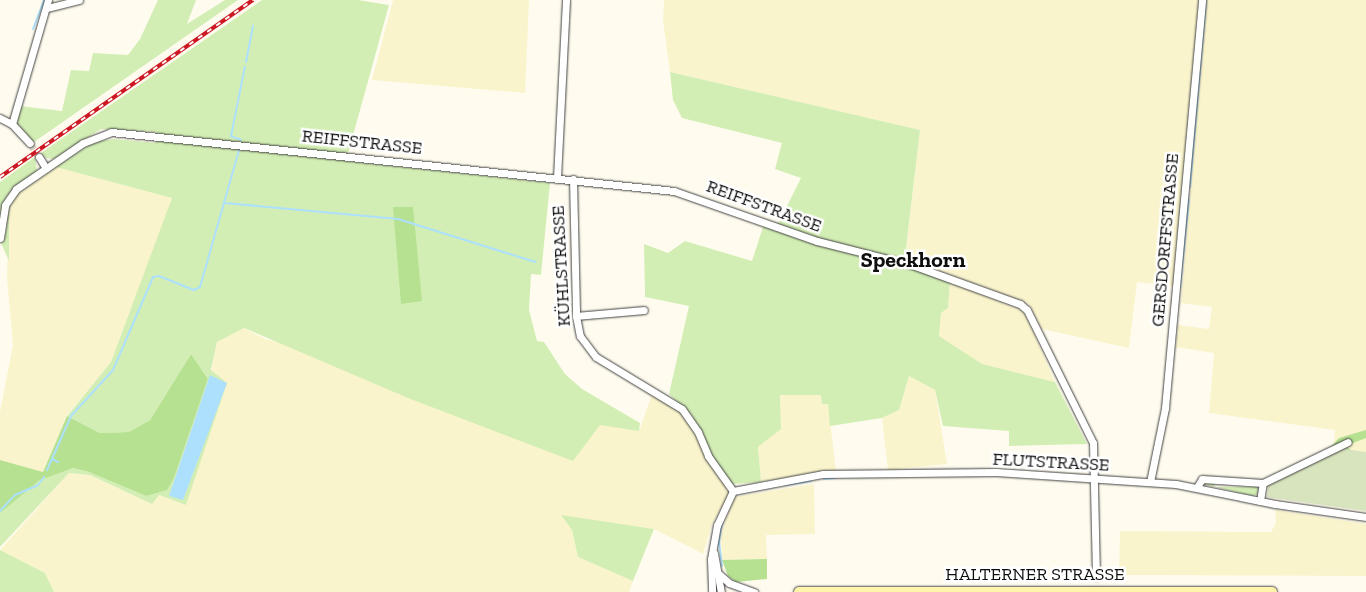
<!DOCTYPE html>
<meta charset="utf-8">
<style>
body{margin:0}
#map{position:relative;width:1366px;height:592px;overflow:hidden;background:#fffcef;font-family:"Zilla Slab",serif}
div>[style]{position:absolute}
[style*='--x']{left:calc(var(--x)*1px);top:calc(var(--y)*1px);width:calc(var(--w)*1px);rotate:calc(var(--a)*1deg)}
.farmland>*{inset:0;background:#f9f4cc}
.green>*{inset:0;background:#d3eeb4}
.forest>*{inset:0;background:#b6e191}
.cemetery>*{inset:0;background:#d8e4bd}
.water>*{inset:0;background:#ade0fd}
.stream>*{height:2px;margin:-1px;padding:0 1px;transform-origin:1px;border-radius:1px;background:#ade0fd}
.minor-tunnel>*{height:7px;margin-top:-3.5px;transform-origin:0;background:repeating-linear-gradient(90deg,#dbd8cd 0 7px,transparent 0 10.5px)}
.roads{filter:drop-shadow(0 0 1px #414141) drop-shadow(0 0 1px #414141)}
.minor>*{height:7px;margin:-3.5px;padding:0 3.5px;transform-origin:3.5px;border-radius:3.5px;background:#fff}
.secondary>*{height:10px;margin:-5px;padding:0 5px;transform-origin:5px;border-radius:5px;background:#fff4aa}
.rail>*{height:4px;margin-top:-2px;transform-origin:0;background:repeating-linear-gradient(90deg,#fff 0 5.5px,#cd1722 0 11px);box-sizing:border-box;border-block:1px solid #cd1722}
span{translate:-50% -50%;white-space:nowrap;text-align:center;line-height:1.15;-webkit-text-stroke:5px #fff;paint-order:stroke}
.street-label{font-size:18px;color:#0e0e0e}
.district-label{font-size:22px;color:#0e0e0e;font-weight:700}
</style>
<div id="map">
<div class="farmland">
<div style="clip-path:polygon(393px 0,529px 0,525px 93px,372px 80px)"></div>
<div style="clip-path:polygon(664px 0,1199px 0,1173px 286px,1137px 282px,1129px 348px,1042px 329px,1029px 304px,905px 258px,920px 130px,670px 72px,663px 20px)"></div>
<div style="clip-path:polygon(1207px 0,1366px 0,1366px 452px,1339px 448px,1334px 443px,1335px 430px,1209px 413px,1214px 353px,1176px 347px,1178px 325px,1209px 329px,1212px 307px,1181px 303px)"></div>
<div style="clip-path:polygon(56px 167px,173px 198px,111px 362px,67px 415px,43px 472px,0 460px,0 412px,13px 345px,7px 278px,9px 211px,15px 196px)"></div>
<div style="clip-path:polygon(950px 282px,1024px 311px,1055px 382px,979px 364px,939px 336px,941px 313px,948px 308px)"></div>
<div style="clip-path:polygon(244px 328px,265px 339px,600px 424px,639px 431px,653px 392px,680px 409px,731px 491px,712px 524px,703px 554px,654px 529px,562px 516px,572px 530px,578px 557px,633px 581px,629px 592px,54px 592px,45px 573px,0 550px,69px 473px,90px 475px,152px 504px,158px 495px,186px 505px,217px 342px)"></div>
<div style="clip-path:polygon(909px 376px,935px 390px,947px 464px,888px 470px,882px 418px,899px 410px)"></div>
<div style="clip-path:polygon(780px 395px,821px 395px,828px 404px,836px 471px,761px 482px,758px 447px,781px 428px)"></div>
<div style="clip-path:polygon(814px 484px,815px 534px,766px 535px,767px 559px,722px 560px,721px 534px,734px 497px)"></div>
<div style="clip-path:polygon(1275px 510px,1366px 524px,1366px 576px,1119px 575px,1120px 531px,1271px 532px,1276px 523px)"></div>
</div>
<div class="green">
<div style="clip-path:polygon(158px 0,196px 0,187px 24px,225px 0,238px 0,34px 142px,17px 124px,20px 106px,62px 111px,71px 70px,89px 71px,93px 53px,128px 55px,140px 39px)"></div>
<div style="clip-path:polygon(262px 0,358px 0,389px 5px,346px 161px,550px 183px,541px 275px,531px 274px,529px 310px,537px 341px,544px 342px,565px 374px,582px 389px,640px 423px,639px 431px,600px 425px,573px 461px,408px 398px,244px 328px,217px 342px,211px 370px,227px 383px,186px 505px,159px 495px,152px 504px,90px 475px,69px 473px,0 547px,0 512px,40px 480px,59px 472px,73px 468px,89px 472px,146px 496px,166px 490px,174px 478px,208px 379px,191px 354px,150px 420px,129px 432px,100px 433px,67px 416px,111px 362px,172px 198px,56px 167px,94px 142px,114px 139px,156px 143px,157px 132px,101px 129px,54px 159px,46px 158px,41px 153px)"></div>
<div style="clip-path:polygon(670px 72px,920px 130px,904px 265px,950px 282px,948px 308px,941px 313px,939px 336px,982px 364px,1055px 382px,1087px 444px,1009px 446px,1009px 431px,943px 426px,935px 390px,909px 376px,899px 410px,882px 418px,830px 426px,828px 404px,822px 404px,821px 395px,780px 395px,781px 429px,758px 447px,761px 482px,732px 484px,708px 451px,692px 415px,669px 394px,689px 306px,645px 297px,644px 244px,668px 253px,685px 241px,752px 261px,763px 227px,779px 222px,801px 178px,775px 169px,782px 143px,682px 118px,673px 100px)"></div>
<div style="clip-path:polygon(35px 157px,37px 171px,13px 188px,3px 204px,0 221px,0 182px)"></div>
<div style="clip-path:polygon(11px 203px,9px 211px,9px 261px,1px 243px,6px 232px,8px 204px)"></div>
<div style="clip-path:polygon(1203px 484px,1214px 484px,1215px 487px,1260px 487px,1258px 494px,1253px 496px)"></div>
<div style="clip-path:polygon(561px 515px,654px 529px,633px 581px,578px 557px,572px 530px)"></div>
<div style="clip-path:polygon(0 550px,45px 573px,54px 592px,0 592px)"></div>
</div>
<div class="forest">
<div style="clip-path:polygon(393px 207px,413px 207px,422px 301px,401px 304px)"></div>
<div style="clip-path:polygon(191px 354px,208px 379px,174px 478px,167px 490px,146px 496px,89px 472px,73px 468px,40px 480px,0 513px,0 460px,43px 472px,67px 416px,100px 433px,129px 432px,150px 420px)"></div>
<div style="clip-path:polygon(1366px 430px,1366px 438px,1345px 446px,1362px 457px,1322px 457px,1339px 438px)"></div>
<div style="clip-path:polygon(767px 559px,767px 579px,736px 582px,728px 576px,722px 560px)"></div>
</div>
<div class="cemetery">
<div style="clip-path:polygon(1339px 448px,1366px 452px,1366px 511px,1267px 497px,1269px 481px)"></div>
</div>
<div class="water">
<div style="clip-path:polygon(210px 375px,227px 383px,183px 500px,169px 496px)"></div>
</div>
<div class="stream">
<div style="--x:33;--y:29;--w:31;--a:-69"></div>
<div style="--x:246;--y:62;--w:37;--a:-79"></div>
<div style="--x:241;--y:140;--w:11;--a:-158"></div>
<div style="--x:231;--y:136;--w:71;--a:-78.7"></div>
<div style="--x:1190;--y:187;--w:188;--a:-85.1"></div>
<div style="--x:225;--y:203;--w:174;--a:5.3"></div>
<div style="--x:398;--y:219;--w:144;--a:17.4"></div>
<div style="--x:1180;--y:287;--w:88;--a:-84.2"></div>
<div style="--x:52;--y:459;--w:7;--a:27"></div>
<div style="--x:47;--y:470;--w:59;--a:-66"></div>
<div style="--x:71;--y:416;--w:62;--a:-47.6"></div>
<div style="--x:113;--y:370;--w:101;--a:-66.7"></div>
<div style="--x:153;--y:277;--w:6;--a:-9"></div>
<div style="--x:159;--y:276;--w:38;--a:22"></div>
<div style="--x:194;--y:290;--w:7;--a:-27"></div>
<div style="--x:200;--y:287;--w:142;--a:-74.1"></div>
<div style="--x:824;--y:479;--w:11;--a:-5"></div>
<div style="--x:785;--y:485;--w:26;--a:-9"></div>
<div style="--x:0;--y:511;--w:22;--a:-47"></div>
<div style="--x:15;--y:495;--w:25;--a:-23"></div>
<div style="--x:38;--y:485;--w:10;--a:-53"></div>
<div style="--x:722;--y:566;--w:25;--a:-97"></div>
<div style="--x:719;--y:541;--w:22;--a:-80"></div>
</div>
<div class="minor-tunnel">
<div style="--x:30;--y:143;--w:17;--a:57"></div>
</div>
<div class="roads">
<div class="minor">
<div style="--x:47;--y:8;--w:33;--a:-14"></div>
<div style="--x:0;--y:118;--w:13;--a:27"></div>
<div style="--x:12;--y:124;--w:26;--a:47"></div>
<div style="--x:12;--y:124;--w:129;--a:-73.8"></div>
<div style="--x:39;--y:157;--w:13;--a:58"></div>
<div style="--x:557;--y:178;--w:178;--a:-87.1"></div>
<div style="--x:573;--y:179;--w:137;--a:88.7"></div>
<div style="--x:576;--y:316;--w:20;--a:79"></div>
<div style="--x:580;--y:336;--w:26;--a:53"></div>
<div style="--x:596;--y:357;--w:100;--a:31.2"></div>
<div style="--x:682;--y:409;--w:28;--a:55"></div>
<div style="--x:698;--y:432;--w:26;--a:67"></div>
<div style="--x:708;--y:456;--w:43;--a:54.5"></div>
<div style="--x:733;--y:491;--w:38;--a:115"></div>
<div style="--x:717;--y:525;--w:35;--a:100"></div>
<div style="--x:711;--y:559;--w:33;--a:88"></div>
<div style="--x:0;--y:238;--w:33;--a:-81"></div>
<div style="--x:5;--y:205;--w:19;--a:-55"></div>
<div style="--x:16;--y:189;--w:81;--a:-34.5"></div>
<div style="--x:83;--y:143;--w:30;--a:-21"></div>
<div style="--x:111;--y:132;--w:566;--a:5.98"></div>
<div style="--x:674;--y:191;--w:151;--a:19.3"></div>
<div style="--x:817;--y:241;--w:98;--a:14.2"></div>
<div style="--x:912;--y:265;--w:115;--a:19.9"></div>
<div style="--x:1020;--y:304;--w:9;--a:41"></div>
<div style="--x:1027;--y:310;--w:148;--a:63.6"></div>
<div style="--x:1093;--y:443;--w:134;--a:88.7"></div>
<div style="--x:576;--y:316;--w:68;--a:-5"></div>
<div style="--x:1150;--y:482;--w:76;--a:-78.5"></div>
<div style="--x:1165;--y:408;--w:410;--a:-84.8"></div>
<div style="--x:1263;--y:483;--w:94;--a:-25.8"></div>
<div style="--x:1197;--y:487;--w:9;--a:-58"></div>
<div style="--x:1202;--y:479;--w:61;--a:3.8"></div>
<div style="--x:733;--y:491;--w:92;--a:-10.7"></div>
<div style="--x:823;--y:474;--w:173;--a:-0.7"></div>
<div style="--x:996;--y:472;--w:180;--a:3.8"></div>
<div style="--x:1176;--y:484;--w:101;--a:11.4"></div>
<div style="--x:1275;--y:504;--w:92;--a:8.1"></div>
<div style="--x:1260;--y:501;--w:18;--a:-81"></div>
<div style="--x:714;--y:553;--w:40;--a:80"></div>
<div style="--x:719;--y:574;--w:13;--a:42"></div>
<div style="--x:729;--y:583;--w:27;--a:20"></div>
</div>
<div class="secondary">
<div style="--x:799;--y:592;--w:473;--a:0"></div>
</div>
</div>
<div class="rail">
<div style="--x:0;--y:177;--w:309;--a:-35"></div>
</div>
<div class="street-label">
<span style="left:362px;top:142px;rotate:6deg">REIFFSTRASSE</span>
<span style="left:764px;top:206px;rotate:20deg">REIFFSTRASSE</span>
<span style="left:1165px;top:240px;rotate:-85deg">GERSDORFFSTRASSE</span>
<span style="left:561px;top:266px;rotate:-93deg">KÜHLSTRASSE</span>
<span style="left:1051px;top:462px;rotate:3deg">FLUTSTRASSE</span>
<span style="left:1035px;top:574px">HALTERNER STRASSE</span>
</div>
<div class="district-label">
<span style="left:913px;top:260px">Speckhorn</span>
</div>
</div>
